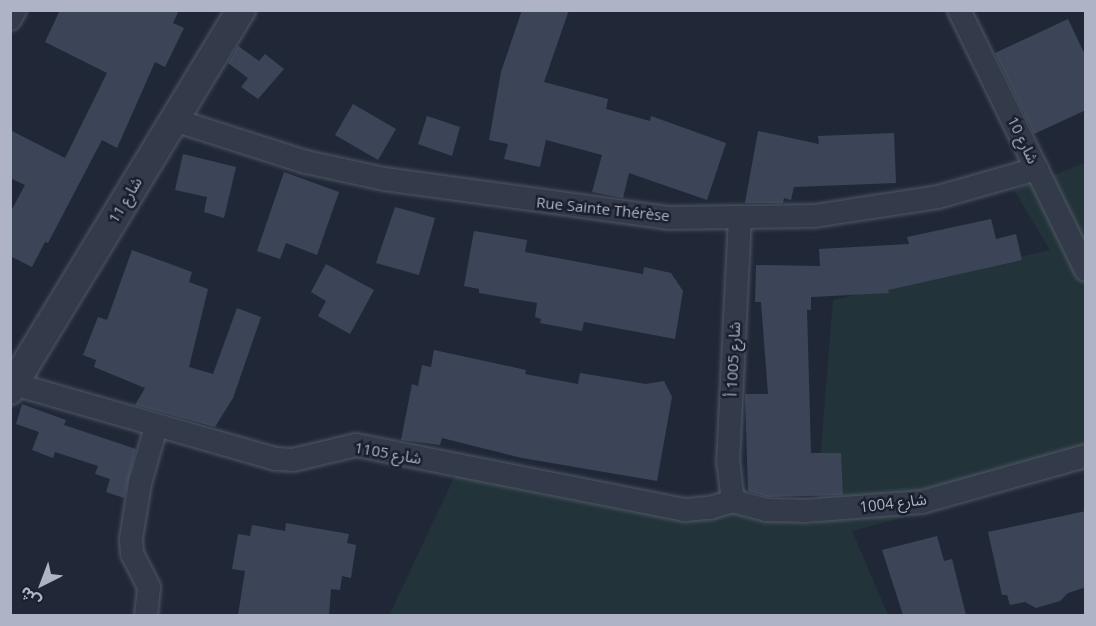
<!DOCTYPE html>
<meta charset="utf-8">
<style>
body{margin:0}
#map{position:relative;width:1096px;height:626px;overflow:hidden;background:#202838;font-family:"Open Sans","Noto Sans Arabic",sans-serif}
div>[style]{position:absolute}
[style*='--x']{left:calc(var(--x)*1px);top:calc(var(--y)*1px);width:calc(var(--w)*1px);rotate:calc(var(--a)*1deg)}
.green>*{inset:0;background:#223439}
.building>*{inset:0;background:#3c4558}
.roads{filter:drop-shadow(0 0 2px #515766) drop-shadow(0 0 2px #515766)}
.minor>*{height:22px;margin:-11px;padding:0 11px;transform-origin:11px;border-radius:11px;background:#333a49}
.tertiary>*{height:28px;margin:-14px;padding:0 14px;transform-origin:14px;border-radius:14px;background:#333a49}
span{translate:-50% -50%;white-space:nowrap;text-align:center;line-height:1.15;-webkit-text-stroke:5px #191f2d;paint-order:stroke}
.street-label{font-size:15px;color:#aeb4c5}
.frame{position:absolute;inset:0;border:12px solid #aeb4c5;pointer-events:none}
.north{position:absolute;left:12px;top:554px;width:60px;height:60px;-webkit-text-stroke:4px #191f2d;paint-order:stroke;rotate:222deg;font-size:16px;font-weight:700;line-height:24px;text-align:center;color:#aeb4c5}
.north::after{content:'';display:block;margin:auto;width:21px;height:27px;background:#aeb4c5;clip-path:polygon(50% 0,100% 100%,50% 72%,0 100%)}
</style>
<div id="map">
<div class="green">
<div style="clip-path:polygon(1085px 163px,1085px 469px,852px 531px,888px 615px,389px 616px,461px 463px,815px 525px,833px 300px,1050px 250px,1014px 190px)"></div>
</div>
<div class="building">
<div style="clip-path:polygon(60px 10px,179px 10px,173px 23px,184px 28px,165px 67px,155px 62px,117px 148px,102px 140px,48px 243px,45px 242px,32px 267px,10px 256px,10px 213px,25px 185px,10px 178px,10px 130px,65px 158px,107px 73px,45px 42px)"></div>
<div style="clip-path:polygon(522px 10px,569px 10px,544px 82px,608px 99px,606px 109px,650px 121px,651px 116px,726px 143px,707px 200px,629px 173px,623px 198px,592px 192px,602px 155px,546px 140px,540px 167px,504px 159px,508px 144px,489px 140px,501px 72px)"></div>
<div style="clip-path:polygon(1068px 19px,1086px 57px,1086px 110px,1034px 134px,995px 53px)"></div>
<div style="clip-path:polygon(238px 46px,259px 61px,265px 54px,284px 69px,258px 99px,241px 87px,248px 78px,228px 63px)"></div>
<div style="clip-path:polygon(353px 104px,396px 129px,378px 160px,335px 135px)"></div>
<div style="clip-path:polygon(427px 116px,460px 127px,452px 156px,418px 144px)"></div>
<div style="clip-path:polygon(758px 131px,819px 144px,818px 136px,894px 133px,896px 183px,794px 187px,791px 200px,784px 198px,783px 203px,745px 203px)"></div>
<div style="clip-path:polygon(183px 154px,236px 167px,224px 218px,204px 212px,207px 197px,175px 190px)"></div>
<div style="clip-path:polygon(284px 172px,339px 192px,317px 255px,286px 243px,280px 259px,257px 251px)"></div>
<div style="clip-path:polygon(395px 207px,435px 218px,419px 275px,376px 263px)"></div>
<div style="clip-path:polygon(991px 219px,996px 239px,1016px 234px,1022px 260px,888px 290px,889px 293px,811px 297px,811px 310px,807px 310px,811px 453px,841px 453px,843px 495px,768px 497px,748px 491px,745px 394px,768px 394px,761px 302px,755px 302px,756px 265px,820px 266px,819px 249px,909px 244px,907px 237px)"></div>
<div style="clip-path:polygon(474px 231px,527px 240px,525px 252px,643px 274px,644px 267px,671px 273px,683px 291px,675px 339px,584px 322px,582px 331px,540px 323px,541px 319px,535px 317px,537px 303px,479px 293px,479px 289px,464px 286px)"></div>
<div style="clip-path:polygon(132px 250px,192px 272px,189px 282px,208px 289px,189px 367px,213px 374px,237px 308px,261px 317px,233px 398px,215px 427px,135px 405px,145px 388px,94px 367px,96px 360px,83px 355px,98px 317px,107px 320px)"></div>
<div style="clip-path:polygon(326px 264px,374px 290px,350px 334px,318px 316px,326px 301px,311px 292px)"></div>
<div style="clip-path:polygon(434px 350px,526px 370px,525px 374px,578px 384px,580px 373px,646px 384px,664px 381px,672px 397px,657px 481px,522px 458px,442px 438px,440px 445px,401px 440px,412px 384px,418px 386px,422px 365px,431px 367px)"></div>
<div style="clip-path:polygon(22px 404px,66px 420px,64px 425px,136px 449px,124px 498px,106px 492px,110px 479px,95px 474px,98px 466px,55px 452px,53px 458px,32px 450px,39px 432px,16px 424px)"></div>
<div style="clip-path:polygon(1086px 511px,1086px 587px,1068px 593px,1060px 601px,1036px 608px,1025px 602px,1010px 605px,1007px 595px,1002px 595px,988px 532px)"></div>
<div style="clip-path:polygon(286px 523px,349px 534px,347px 543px,356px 545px,351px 578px,342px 576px,340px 590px,331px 589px,329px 615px,238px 615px,245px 571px,232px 569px,238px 534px,250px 536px,252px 525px,285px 531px)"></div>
<div style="clip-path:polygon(937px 536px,944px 561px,952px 559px,966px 615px,903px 615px,882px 550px)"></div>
</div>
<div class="roads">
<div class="minor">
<div style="--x:959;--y:10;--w:289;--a:64"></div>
<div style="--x:10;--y:19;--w:10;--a:-61"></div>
<div style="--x:174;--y:120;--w:139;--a:17.7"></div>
<div style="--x:306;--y:162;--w:80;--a:12.3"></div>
<div style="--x:384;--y:179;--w:287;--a:7.8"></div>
<div style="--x:668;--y:218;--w:147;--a:-0.8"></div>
<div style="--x:815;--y:216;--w:124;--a:-8.8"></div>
<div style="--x:938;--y:197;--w:103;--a:-15.8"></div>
<div style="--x:14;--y:384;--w:273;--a:16"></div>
<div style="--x:276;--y:459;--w:17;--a:3"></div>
<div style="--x:293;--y:460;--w:65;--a:-13.4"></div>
<div style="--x:356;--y:445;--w:335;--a:11.2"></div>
<div style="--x:685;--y:510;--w:25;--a:-5"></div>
<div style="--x:710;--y:508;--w:24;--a:-17"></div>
<div style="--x:733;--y:501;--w:34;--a:15"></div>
<div style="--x:766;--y:510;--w:39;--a:1"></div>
<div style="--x:805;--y:511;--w:117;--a:-4.4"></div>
<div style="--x:922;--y:502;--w:170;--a:-15.7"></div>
<div style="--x:733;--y:501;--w:38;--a:-97"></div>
<div style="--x:728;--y:463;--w:245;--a:-87.2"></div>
<div style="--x:146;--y:616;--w:29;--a:-84"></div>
<div style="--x:149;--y:587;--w:37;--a:-117"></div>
<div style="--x:132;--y:554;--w:15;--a:-94"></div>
<div style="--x:131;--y:539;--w:57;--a:-80.9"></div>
<div style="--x:140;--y:483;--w:58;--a:-74.1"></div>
</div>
<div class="tertiary">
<div style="--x:10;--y:390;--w:445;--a:-58.7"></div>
</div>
</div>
<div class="street-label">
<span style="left:1023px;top:140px;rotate:64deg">شارع 10</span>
<span style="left:125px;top:200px;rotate:-59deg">شارع 11</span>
<span style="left:603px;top:209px;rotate:6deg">Rue Sainte Thérèse</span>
<span style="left:733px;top:359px;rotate:-87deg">شارع 1005 أ</span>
<span style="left:388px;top:453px;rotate:10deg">شارع 1105</span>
<span style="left:893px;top:503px;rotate:-7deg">شارع 1004</span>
</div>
<div class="frame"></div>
<div class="north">ش</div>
</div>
